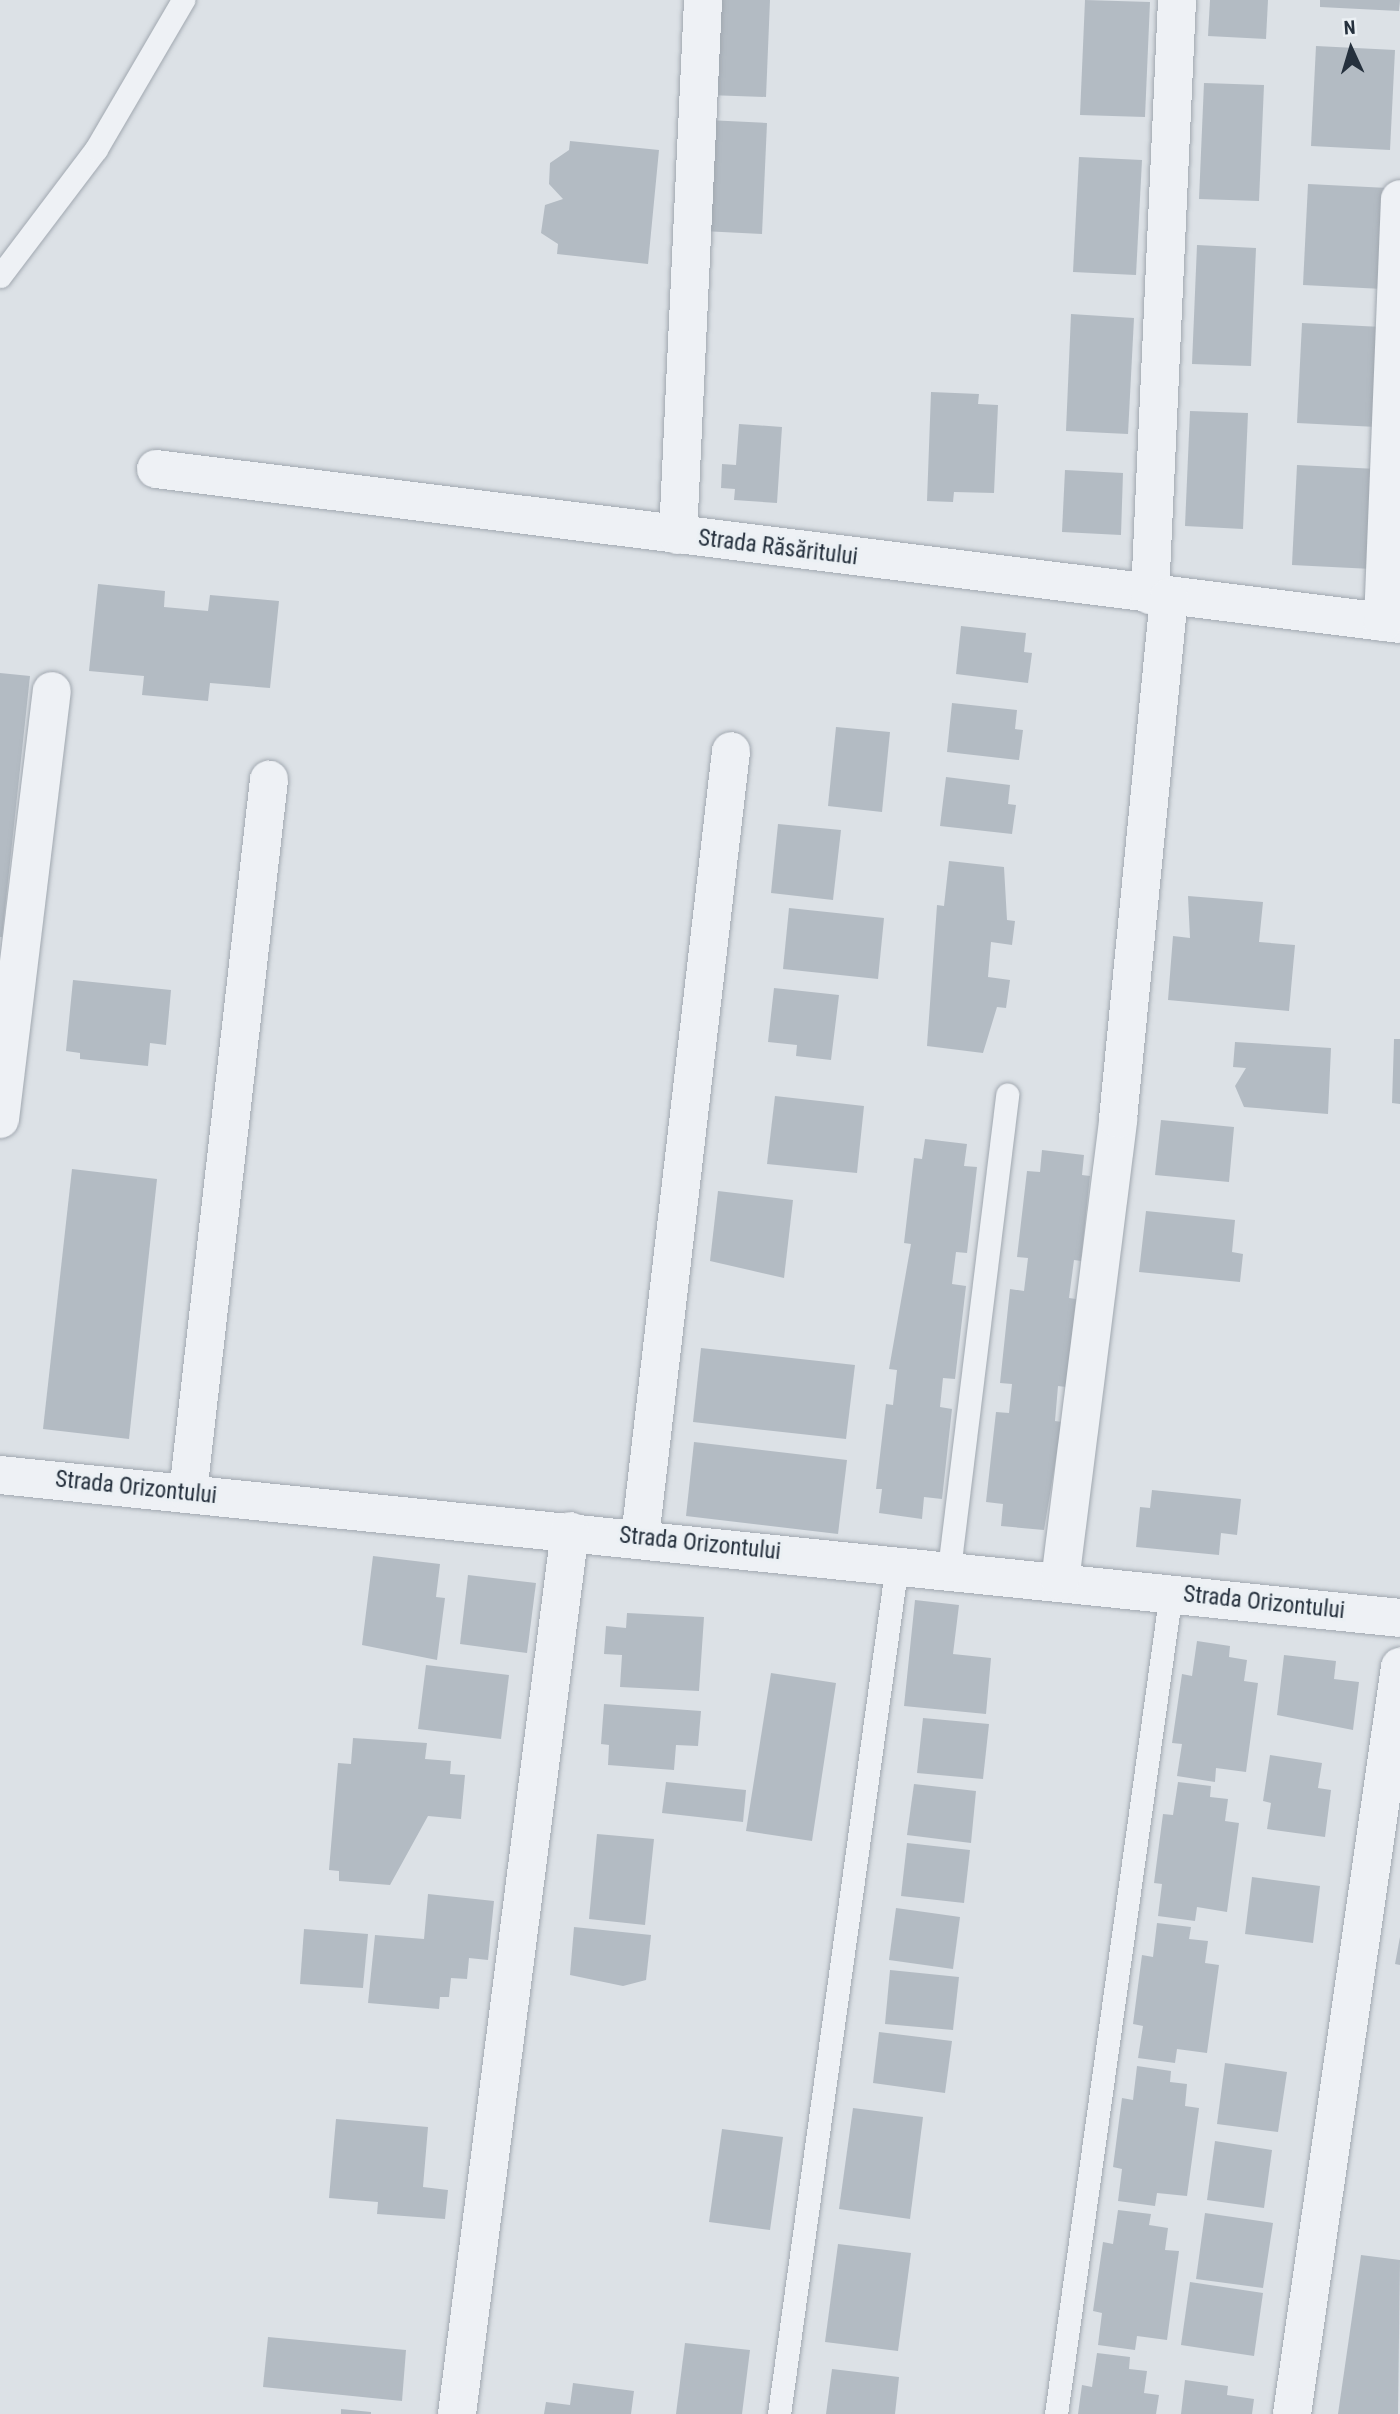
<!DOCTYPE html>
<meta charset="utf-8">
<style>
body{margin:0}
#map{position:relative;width:1400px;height:2414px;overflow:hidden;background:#dce1e6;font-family:"Roboto Condensed",sans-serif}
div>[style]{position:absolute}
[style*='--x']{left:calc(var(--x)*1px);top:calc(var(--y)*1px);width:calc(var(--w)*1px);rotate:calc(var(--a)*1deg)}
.building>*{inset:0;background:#b3bbc3}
.roads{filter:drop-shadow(0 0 2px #a1a8b0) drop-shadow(0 0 2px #a1a8b0)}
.lane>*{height:23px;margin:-11.5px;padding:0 11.5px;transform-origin:11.5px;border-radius:11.5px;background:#eef1f5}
.street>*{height:38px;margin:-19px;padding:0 19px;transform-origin:19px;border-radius:19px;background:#eef1f5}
span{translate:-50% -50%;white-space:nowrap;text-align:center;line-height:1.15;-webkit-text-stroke:6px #ebf0f4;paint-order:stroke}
.street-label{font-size:23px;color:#25303d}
.north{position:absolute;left:1316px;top:14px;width:70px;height:70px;-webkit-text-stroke:5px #ebf0f4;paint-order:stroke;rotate:356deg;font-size:19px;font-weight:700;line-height:28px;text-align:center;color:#25303d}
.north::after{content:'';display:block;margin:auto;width:24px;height:32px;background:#25303d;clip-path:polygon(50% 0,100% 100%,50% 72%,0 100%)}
</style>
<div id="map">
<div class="building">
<div style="clip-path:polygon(712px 0,770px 0,766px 97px,708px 95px)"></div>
<div style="clip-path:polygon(1085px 0,1150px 2px,1145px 117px,1080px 115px)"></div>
<div style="clip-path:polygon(1210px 0,1268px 0,1266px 39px,1208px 36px)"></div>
<div style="clip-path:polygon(1320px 0,1400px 0,1399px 11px,1320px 7px)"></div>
<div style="clip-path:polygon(1316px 46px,1395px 50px,1390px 150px,1311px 146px)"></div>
<div style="clip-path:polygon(1204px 83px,1264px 85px,1259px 201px,1199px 199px)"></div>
<div style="clip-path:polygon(707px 120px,767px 123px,762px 234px,702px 231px)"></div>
<div style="clip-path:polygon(570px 141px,659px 150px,648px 264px,557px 254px,558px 244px,541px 233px,545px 205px,563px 199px,549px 184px,550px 163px,569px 150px)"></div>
<div style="clip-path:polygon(1079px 157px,1142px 160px,1136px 275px,1073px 272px)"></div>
<div style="clip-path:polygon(1308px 184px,1388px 188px,1383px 289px,1303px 285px)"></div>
<div style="clip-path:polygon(1197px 245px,1256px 248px,1251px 366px,1192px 364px)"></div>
<div style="clip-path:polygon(1071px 314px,1134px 318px,1128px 434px,1066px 431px)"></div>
<div style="clip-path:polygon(1302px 323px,1382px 327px,1377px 427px,1297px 423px)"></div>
<div style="clip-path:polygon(931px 392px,979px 394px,978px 404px,998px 405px,994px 493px,954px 492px,953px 502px,927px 501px)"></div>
<div style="clip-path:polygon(1190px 411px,1248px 413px,1243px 529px,1185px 526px)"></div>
<div style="clip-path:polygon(739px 424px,782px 427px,777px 503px,734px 500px,735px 489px,721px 488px,722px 464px,736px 465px)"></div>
<div style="clip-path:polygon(1297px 465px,1377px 469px,1372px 569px,1292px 565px)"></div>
<div style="clip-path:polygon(1065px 470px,1123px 473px,1121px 535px,1062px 532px)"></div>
<div style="clip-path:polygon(98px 584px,165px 591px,164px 607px,208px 611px,210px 595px,279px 601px,270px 688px,210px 683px,208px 701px,142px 695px,144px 676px,89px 671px)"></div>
<div style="clip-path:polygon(961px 626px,1026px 633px,1024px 652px,1032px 653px,1028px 683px,956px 674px)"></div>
<div style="clip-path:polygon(0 673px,30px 676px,2px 937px,0 937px)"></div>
<div style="clip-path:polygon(952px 703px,1017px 710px,1015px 729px,1023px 730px,1019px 760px,947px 752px)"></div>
<div style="clip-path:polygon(836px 727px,890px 732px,882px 812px,828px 806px)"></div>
<div style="clip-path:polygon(946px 777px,1010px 785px,1008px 804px,1016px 805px,1012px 834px,940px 826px)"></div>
<div style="clip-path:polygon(778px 824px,841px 830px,833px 900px,771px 893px)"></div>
<div style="clip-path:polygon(949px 861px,1004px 867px,1007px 920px,1015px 921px,1012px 945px,991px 942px,988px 977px,1010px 980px,1006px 1008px,997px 1007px,983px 1053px,927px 1046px,937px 905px,944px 906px)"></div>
<div style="clip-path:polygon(1188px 896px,1263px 902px,1259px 942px,1295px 945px,1289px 1011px,1168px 1000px,1173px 936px,1190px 938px)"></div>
<div style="clip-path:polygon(789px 908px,884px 918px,878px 979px,783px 969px)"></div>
<div style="clip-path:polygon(73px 980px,171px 990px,166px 1045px,150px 1043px,148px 1066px,80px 1059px,80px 1053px,66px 1051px)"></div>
<div style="clip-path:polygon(774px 988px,839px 995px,831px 1060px,796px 1056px,797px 1045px,768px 1042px)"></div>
<div style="clip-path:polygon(1394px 1039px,1400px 1039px,1400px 1104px,1392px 1103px)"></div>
<div style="clip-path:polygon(1235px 1042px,1331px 1048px,1328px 1114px,1244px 1107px,1235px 1086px,1246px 1068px,1233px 1067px)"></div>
<div style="clip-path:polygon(775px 1096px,864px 1106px,857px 1173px,767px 1164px)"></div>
<div style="clip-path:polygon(1161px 1120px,1234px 1127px,1229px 1182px,1155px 1175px)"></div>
<div style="clip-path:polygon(925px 1139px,967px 1144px,964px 1166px,977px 1167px,967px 1253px,956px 1252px,952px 1284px,966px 1286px,955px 1379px,943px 1378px,940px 1407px,952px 1409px,942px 1499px,924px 1497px,922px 1519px,879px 1513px,882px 1489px,876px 1489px,886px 1404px,893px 1405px,897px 1370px,889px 1369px,911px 1244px,904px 1243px,914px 1158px,922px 1159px)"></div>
<div style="clip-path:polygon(1042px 1150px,1084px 1155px,1082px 1175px,1090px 1176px,1081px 1261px,1074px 1260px,1069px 1298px,1076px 1299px,1066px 1387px,1058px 1386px,1055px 1421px,1062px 1422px,1044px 1530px,1001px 1526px,1003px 1504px,986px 1502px,996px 1412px,1009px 1413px,1012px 1384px,1000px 1383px,1010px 1289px,1024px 1291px,1028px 1258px,1017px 1257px,1027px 1171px,1040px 1172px)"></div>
<div style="clip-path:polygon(72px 1169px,157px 1179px,129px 1439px,43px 1429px)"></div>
<div style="clip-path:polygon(718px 1191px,793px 1200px,784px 1278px,710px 1261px)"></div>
<div style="clip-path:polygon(1146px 1211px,1235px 1220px,1232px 1252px,1243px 1254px,1240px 1282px,1139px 1272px)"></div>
<div style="clip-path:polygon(701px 1348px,855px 1365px,846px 1439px,693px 1422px)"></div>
<div style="clip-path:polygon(694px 1442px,847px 1460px,838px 1534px,686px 1516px)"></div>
<div style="clip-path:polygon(1152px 1490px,1241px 1499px,1237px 1535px,1221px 1533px,1219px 1555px,1136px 1547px,1140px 1507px,1150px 1508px)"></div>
<div style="clip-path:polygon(373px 1556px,440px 1564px,436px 1597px,445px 1598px,437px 1660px,362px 1645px)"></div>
<div style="clip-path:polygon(468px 1575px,536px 1583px,527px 1653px,460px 1644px)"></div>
<div style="clip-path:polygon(915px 1600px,959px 1605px,953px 1654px,991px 1658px,986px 1714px,904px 1706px)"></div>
<div style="clip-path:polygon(627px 1613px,704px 1617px,699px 1691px,620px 1687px,622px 1655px,604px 1654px,606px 1626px,626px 1628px)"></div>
<div style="clip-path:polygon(1197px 1641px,1230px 1646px,1229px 1657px,1247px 1660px,1244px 1681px,1258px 1683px,1246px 1772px,1216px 1768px,1215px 1782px,1177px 1776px,1182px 1744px,1172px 1743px,1182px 1674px,1192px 1676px)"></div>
<div style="clip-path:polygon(1284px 1655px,1336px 1661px,1334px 1679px,1359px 1682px,1353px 1730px,1277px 1715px)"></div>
<div style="clip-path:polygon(426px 1665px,509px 1675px,501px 1739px,418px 1729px)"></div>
<div style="clip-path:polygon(771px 1673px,836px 1683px,812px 1841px,746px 1831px)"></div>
<div style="clip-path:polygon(604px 1704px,701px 1711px,698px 1746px,676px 1745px,674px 1770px,608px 1765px,609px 1745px,601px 1744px)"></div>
<div style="clip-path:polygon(923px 1718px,989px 1724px,983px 1779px,917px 1773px)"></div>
<div style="clip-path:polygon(353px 1738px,427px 1743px,425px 1759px,451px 1761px,450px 1774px,465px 1775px,461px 1819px,428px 1816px,390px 1885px,339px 1881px,339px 1871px,329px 1870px,338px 1763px,351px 1764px)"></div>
<div style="clip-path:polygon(1270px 1755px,1322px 1763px,1318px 1788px,1331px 1790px,1325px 1837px,1267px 1829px,1271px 1803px,1263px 1801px)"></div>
<div style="clip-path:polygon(666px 1782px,746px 1790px,743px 1822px,662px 1813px)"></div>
<div style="clip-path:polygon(1178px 1782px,1211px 1786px,1210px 1797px,1228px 1799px,1225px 1821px,1239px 1823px,1227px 1912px,1197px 1907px,1195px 1921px,1158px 1916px,1162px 1884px,1154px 1883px,1163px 1814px,1173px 1815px)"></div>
<div style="clip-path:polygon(914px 1784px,976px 1791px,971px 1843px,907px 1835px)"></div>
<div style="clip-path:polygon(597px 1834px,654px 1839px,645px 1925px,589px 1919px)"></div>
<div style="clip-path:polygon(907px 1843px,970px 1850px,964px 1903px,901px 1896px)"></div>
<div style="clip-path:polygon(1252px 1877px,1320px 1886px,1313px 1943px,1245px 1934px)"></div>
<div style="clip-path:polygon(428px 1894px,494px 1901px,488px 1960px,469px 1958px,467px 1979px,451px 1978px,449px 1997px,440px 1997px,439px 2009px,368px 2003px,375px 1935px,424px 1939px)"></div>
<div style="clip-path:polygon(896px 1908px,960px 1917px,953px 1969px,889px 1960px)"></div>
<div style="clip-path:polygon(1157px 1923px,1191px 1927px,1189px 1939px,1208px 1941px,1205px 1963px,1219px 1965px,1207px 2053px,1177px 2049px,1175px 2063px,1138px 2058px,1143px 2026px,1133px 2024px,1142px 1955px,1153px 1957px)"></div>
<div style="clip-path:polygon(574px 1927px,651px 1935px,646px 1980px,623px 1986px,570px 1975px)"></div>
<div style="clip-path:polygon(304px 1929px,368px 1934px,363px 1988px,300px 1984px)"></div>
<div style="clip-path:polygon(1400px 1937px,1400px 1965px,1395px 1964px)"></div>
<div style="clip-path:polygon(890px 1970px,959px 1977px,953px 2030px,885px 2024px)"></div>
<div style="clip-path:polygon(879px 2032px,952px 2041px,945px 2093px,873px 2083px)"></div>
<div style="clip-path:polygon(1225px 2063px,1287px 2072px,1278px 2132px,1217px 2124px)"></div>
<div style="clip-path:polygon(1137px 2066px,1171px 2071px,1170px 2082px,1187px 2084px,1185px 2106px,1199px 2108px,1187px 2196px,1157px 2193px,1155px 2206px,1118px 2201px,1122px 2169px,1113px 2167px,1122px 2098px,1133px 2100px)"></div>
<div style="clip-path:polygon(853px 2108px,923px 2117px,910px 2219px,839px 2209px)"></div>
<div style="clip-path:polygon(336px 2119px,428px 2127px,423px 2187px,448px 2190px,445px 2219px,377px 2214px,378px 2202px,329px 2198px)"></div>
<div style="clip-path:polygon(722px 2129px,783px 2137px,770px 2230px,709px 2222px)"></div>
<div style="clip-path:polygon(1215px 2141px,1272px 2150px,1264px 2208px,1207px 2200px)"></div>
<div style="clip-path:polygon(1118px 2210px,1151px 2214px,1149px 2225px,1168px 2228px,1165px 2250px,1179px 2251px,1167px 2340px,1137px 2336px,1135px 2350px,1098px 2345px,1102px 2313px,1093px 2311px,1103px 2242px,1113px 2244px)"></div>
<div style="clip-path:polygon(1205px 2213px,1273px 2223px,1263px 2288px,1196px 2279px)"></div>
<div style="clip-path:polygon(838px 2244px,911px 2253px,898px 2351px,825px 2342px)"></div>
<div style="clip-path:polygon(1361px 2255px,1400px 2260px,1398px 2414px,1338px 2414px)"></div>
<div style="clip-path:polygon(1190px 2282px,1263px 2293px,1254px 2356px,1181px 2345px)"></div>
<div style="clip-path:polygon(268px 2337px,406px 2350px,402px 2401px,263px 2387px)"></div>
<div style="clip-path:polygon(685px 2343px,750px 2350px,742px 2414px,676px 2414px)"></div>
<div style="clip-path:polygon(1097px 2353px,1130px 2357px,1129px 2369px,1147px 2371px,1144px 2393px,1159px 2395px,1156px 2414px,1078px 2414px,1082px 2385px,1092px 2387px)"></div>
<div style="clip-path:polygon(832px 2369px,899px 2377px,895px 2414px,826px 2414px)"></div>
<div style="clip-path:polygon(1185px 2380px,1228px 2386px,1227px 2395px,1254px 2399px,1252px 2414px,1181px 2414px)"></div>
<div style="clip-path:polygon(573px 2383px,634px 2391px,631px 2414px,544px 2414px,546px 2402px,570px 2405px)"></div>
<div style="clip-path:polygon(341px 2409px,371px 2412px,371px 2414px,341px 2414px)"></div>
</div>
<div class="roads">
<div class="lane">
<div style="--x:0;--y:276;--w:159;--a:-52.9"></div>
<div style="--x:96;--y:149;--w:173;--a:-59.7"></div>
<div style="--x:949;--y:1569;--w:478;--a:-83"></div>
<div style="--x:779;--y:2414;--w:858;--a:-82.1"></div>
<div style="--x:1056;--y:2414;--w:830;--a:-82.04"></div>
</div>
<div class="street">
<div style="--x:156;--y:469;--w:1254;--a:7.1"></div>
<div style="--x:678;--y:535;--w:536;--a:-87.32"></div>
<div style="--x:1150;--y:595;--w:596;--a:-87.4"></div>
<div style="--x:1383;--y:622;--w:423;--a:-87.7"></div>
<div style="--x:0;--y:1119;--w:431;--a:-83.1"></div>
<div style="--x:0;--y:1475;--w:1407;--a:5.83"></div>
<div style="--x:188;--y:1493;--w:718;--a:-83.52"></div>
<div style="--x:640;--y:1538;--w:792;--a:-83.4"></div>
<div style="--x:1060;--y:1581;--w:466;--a:-82.8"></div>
<div style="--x:1118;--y:1119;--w:524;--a:-84.42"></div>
<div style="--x:457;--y:2414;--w:890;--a:-82.71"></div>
<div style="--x:1292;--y:2414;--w:755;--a:-81.77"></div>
</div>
</div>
<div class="street-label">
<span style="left:778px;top:548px;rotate:7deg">Strada Răsăritului</span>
<span style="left:136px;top:1488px;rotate:6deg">Strada Orizontului</span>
<span style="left:700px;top:1544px;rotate:6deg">Strada Orizontului</span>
<span style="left:1264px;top:1603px;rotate:6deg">Strada Orizontului</span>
</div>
<div class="north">N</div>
</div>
